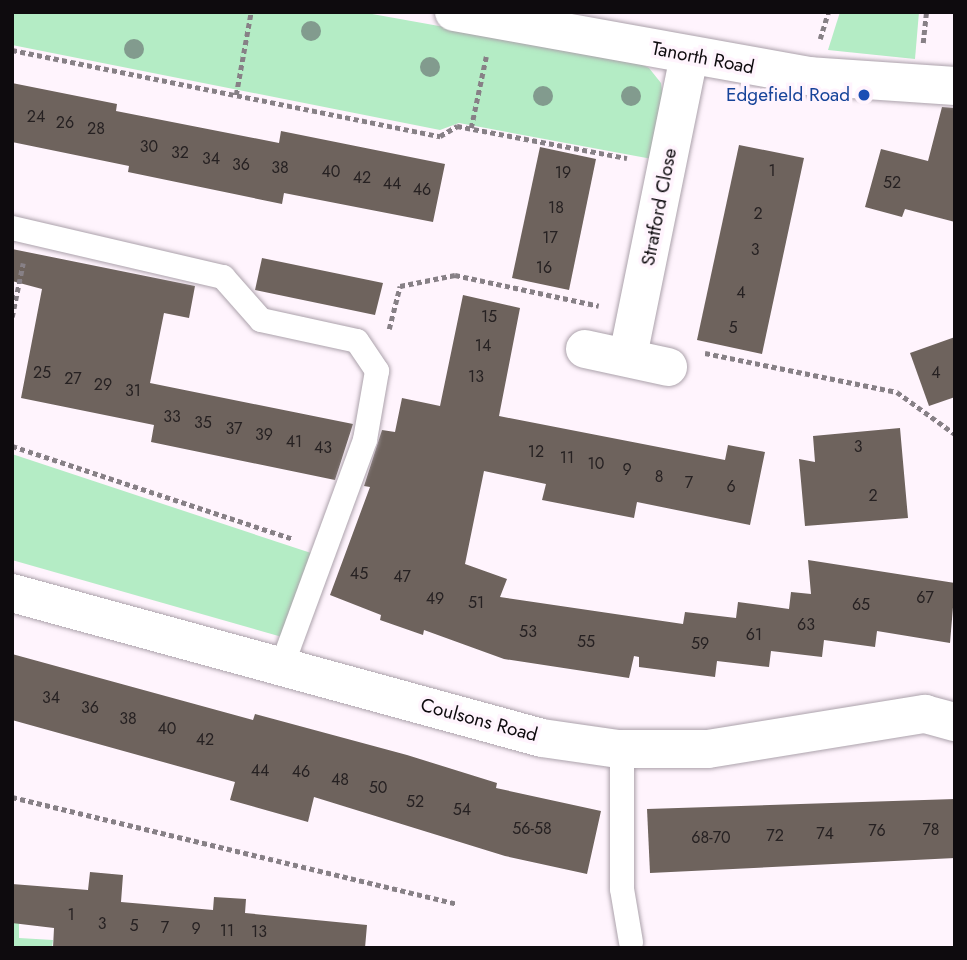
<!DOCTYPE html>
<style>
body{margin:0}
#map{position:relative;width:967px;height:960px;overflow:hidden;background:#fff4fd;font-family:Jost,sans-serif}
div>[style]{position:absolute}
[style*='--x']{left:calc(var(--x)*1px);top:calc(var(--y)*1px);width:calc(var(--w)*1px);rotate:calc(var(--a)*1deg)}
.green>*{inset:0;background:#b4ecc5}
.building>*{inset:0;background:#6e635d}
.path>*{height:4.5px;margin-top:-2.25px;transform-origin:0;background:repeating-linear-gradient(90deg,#878086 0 5px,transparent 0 8.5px)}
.roads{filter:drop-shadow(0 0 2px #aca2ab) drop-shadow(0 0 2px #aca2ab)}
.lane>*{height:24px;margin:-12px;padding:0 12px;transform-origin:12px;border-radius:12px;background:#fff}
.street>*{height:38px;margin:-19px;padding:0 19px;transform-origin:19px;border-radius:19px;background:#fff}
.trees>*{width:20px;height:20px;margin:-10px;border-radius:50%;background:#829b8e}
.dots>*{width:19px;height:19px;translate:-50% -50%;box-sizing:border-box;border:4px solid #fff4fd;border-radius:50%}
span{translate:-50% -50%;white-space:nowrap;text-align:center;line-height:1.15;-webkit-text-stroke:7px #fff4fd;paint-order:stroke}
.number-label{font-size:16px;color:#262122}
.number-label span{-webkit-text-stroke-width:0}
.street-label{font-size:19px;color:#0e0b0e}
.transit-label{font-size:19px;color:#164399}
.right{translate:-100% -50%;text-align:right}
.frame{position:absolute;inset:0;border:14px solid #0e0b0e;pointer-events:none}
</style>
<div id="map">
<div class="green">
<div style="clip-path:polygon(12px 12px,361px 12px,634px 61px,649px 68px,661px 83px,664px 105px,652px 159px,459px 123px,440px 130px,12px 45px)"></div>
<div style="clip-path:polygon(840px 12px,919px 12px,915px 59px,828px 50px)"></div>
<div style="clip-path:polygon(12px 454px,311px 553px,282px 637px,12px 560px)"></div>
<div style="clip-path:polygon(12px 923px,19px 923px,19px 938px,53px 940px,52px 948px,12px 948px)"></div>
</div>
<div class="building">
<div style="clip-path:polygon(12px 83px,117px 104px,116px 111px,279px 143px,281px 131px,445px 164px,433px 222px,284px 193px,282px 204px,128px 172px,129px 166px,12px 142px)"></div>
<div style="clip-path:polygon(942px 107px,955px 108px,955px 222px,905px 209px,902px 217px,865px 207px,881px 149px,928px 161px)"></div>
<div style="clip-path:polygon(739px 145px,804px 158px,762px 354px,697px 340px)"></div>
<div style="clip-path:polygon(540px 147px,596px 159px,569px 290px,512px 278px)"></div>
<div style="clip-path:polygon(12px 249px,195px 286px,189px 318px,164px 313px,150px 383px,353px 424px,335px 480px,151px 442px,154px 425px,21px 398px,42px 289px,12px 281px)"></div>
<div style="clip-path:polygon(262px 258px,383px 283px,375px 315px,255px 290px)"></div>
<div style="clip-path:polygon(463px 295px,520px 308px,499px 416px,725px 460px,728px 445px,765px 452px,750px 525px,637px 502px,634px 518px,542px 500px,546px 484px,484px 471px,465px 564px,507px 579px,500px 597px,683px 624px,685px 612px,736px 618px,738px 602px,789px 609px,791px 592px,811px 594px,808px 560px,955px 583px,950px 643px,877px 631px,875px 647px,824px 640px,822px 657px,771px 651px,769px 667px,717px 661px,715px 677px,639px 667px,639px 657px,634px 656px,629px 678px,504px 659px,424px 630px,423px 635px,380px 620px,381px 615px,330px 595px,370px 487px,364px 486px,382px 430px,395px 432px,402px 398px,440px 406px)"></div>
<div style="clip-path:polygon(955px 337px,955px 397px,929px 406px,910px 353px)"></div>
<div style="clip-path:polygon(900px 428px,908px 518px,805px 526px,799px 459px,815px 462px,813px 436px)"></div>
<div style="clip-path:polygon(12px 654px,253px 720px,255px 714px,407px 755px,497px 783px,496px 788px,601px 811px,587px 874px,505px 856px,314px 797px,308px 822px,230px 800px,235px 782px,12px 720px)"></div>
<div style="clip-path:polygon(955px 799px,955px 858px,650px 873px,647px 809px)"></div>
<div style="clip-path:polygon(90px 872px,123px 875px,121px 902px,213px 910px,214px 897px,246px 899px,245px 913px,367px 925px,365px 948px,53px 948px,54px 928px,12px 923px,12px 884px,88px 890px)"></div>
</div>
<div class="path">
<div style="--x:820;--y:39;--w:28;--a:-73"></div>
<div style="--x:923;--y:43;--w:31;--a:-84"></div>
<div style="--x:12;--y:50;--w:437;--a:11.4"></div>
<div style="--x:440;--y:136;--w:20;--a:-30"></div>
<div style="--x:457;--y:126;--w:173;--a:10.7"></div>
<div style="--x:236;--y:95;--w:84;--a:-79.8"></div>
<div style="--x:471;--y:128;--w:73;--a:-78.1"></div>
<div style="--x:12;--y:317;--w:55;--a:-78.5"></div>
<div style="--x:389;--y:329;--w:44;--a:-75.7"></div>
<div style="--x:400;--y:286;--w:56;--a:-11.3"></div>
<div style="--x:455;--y:275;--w:147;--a:12.1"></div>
<div style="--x:705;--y:353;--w:196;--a:11.5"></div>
<div style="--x:897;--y:392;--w:72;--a:35.9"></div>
<div style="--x:12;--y:446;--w:297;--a:18.3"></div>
<div style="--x:12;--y:797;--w:458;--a:13.5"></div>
</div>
<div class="roads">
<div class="lane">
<div style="--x:12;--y:228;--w:217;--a:13.1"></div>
<div style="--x:223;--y:277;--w:57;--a:48.5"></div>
<div style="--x:261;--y:320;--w:98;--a:12.3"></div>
<div style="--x:357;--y:341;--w:36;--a:56"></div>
<div style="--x:377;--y:371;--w:70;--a:99.9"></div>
<div style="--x:365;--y:440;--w:241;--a:110.2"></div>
<div style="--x:622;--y:749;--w:140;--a:90"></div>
<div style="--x:622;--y:889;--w:54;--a:80.4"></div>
</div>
<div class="street">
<div style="--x:454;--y:12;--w:360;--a:10.2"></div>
<div style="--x:808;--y:76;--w:147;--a:3.9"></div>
<div style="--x:585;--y:349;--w:85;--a:12.2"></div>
<div style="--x:628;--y:356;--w:305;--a:-78.5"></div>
<div style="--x:12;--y:593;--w:549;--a:15.3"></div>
<div style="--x:542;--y:738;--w:77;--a:8.2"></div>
<div style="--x:618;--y:749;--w:90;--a:0"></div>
<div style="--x:708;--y:749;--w:220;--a:-9.2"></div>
<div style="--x:925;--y:714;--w:31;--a:15"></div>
</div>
</div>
<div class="trees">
<div style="left:311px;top:31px"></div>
<div style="left:134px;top:49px"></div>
<div style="left:430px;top:67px"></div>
<div style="left:543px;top:96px"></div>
<div style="left:631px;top:96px"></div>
</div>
<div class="dots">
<div style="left:864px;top:95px;background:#1a4fb4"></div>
</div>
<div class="number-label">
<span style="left:36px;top:117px">24</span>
<span style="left:65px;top:123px">26</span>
<span style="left:96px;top:129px">28</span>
<span style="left:149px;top:147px">30</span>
<span style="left:180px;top:153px">32</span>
<span style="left:211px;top:159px">34</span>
<span style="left:241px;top:165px">36</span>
<span style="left:280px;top:168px">38</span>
<span style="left:772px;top:171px">1</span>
<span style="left:331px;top:172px">40</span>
<span style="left:563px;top:173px">19</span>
<span style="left:362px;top:178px">42</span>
<span style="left:892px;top:183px">52</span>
<span style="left:392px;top:184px">44</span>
<span style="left:422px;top:190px">46</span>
<span style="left:556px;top:208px">18</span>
<span style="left:758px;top:214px">2</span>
<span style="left:550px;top:238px">17</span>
<span style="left:755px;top:250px">3</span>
<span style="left:544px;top:268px">16</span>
<span style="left:741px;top:293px">4</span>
<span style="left:489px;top:317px">15</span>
<span style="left:733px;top:328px">5</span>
<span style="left:483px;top:346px">14</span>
<span style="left:42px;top:373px">25</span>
<span style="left:936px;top:373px">4</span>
<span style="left:476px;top:377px">13</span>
<span style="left:73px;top:379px">27</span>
<span style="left:103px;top:385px">29</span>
<span style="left:133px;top:391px">31</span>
<span style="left:172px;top:417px">33</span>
<span style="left:203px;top:423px">35</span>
<span style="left:234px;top:429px">37</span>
<span style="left:264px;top:435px">39</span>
<span style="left:294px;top:442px">41</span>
<span style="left:858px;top:447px">3</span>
<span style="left:323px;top:448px">43</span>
<span style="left:536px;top:452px">12</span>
<span style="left:567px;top:458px">11</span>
<span style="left:596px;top:464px">10</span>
<span style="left:627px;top:470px">9</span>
<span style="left:659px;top:477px">8</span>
<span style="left:689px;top:483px">7</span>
<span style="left:731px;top:487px">6</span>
<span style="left:873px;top:496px">2</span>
<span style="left:359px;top:574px">45</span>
<span style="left:402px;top:577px">47</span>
<span style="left:925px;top:598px">67</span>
<span style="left:435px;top:599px">49</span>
<span style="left:476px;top:603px">51</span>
<span style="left:861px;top:605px">65</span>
<span style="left:806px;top:625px">63</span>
<span style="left:528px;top:632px">53</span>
<span style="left:754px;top:635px">61</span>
<span style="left:586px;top:642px">55</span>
<span style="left:700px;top:644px">59</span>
<span style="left:51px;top:698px">34</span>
<span style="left:90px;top:708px">36</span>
<span style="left:128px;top:719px">38</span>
<span style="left:167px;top:729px">40</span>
<span style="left:205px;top:740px">42</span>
<span style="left:260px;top:771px">44</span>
<span style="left:301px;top:772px">46</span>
<span style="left:340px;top:780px">48</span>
<span style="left:378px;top:788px">50</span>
<span style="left:415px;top:802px">52</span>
<span style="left:462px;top:810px">54</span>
<span style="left:532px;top:829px">56-58</span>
<span style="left:931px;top:830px">78</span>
<span style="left:877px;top:831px">76</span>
<span style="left:825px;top:834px">74</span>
<span style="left:775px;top:836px">72</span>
<span style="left:711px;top:838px">68-70</span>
<span style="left:71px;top:915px">1</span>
<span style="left:102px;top:924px">3</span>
<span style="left:134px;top:926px">5</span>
<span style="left:165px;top:928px">7</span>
<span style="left:196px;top:929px">9</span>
<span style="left:227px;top:931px">11</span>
<span style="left:259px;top:932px">13</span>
</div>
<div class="street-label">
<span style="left:703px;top:58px;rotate:11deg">Tanorth Road</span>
<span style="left:659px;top:207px;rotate:-79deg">Stratford Close</span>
<span style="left:479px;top:720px;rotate:15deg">Coulsons Road</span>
</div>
<div class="transit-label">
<span class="right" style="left:850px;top:95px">Edgefield Road</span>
</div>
<div class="frame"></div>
</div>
